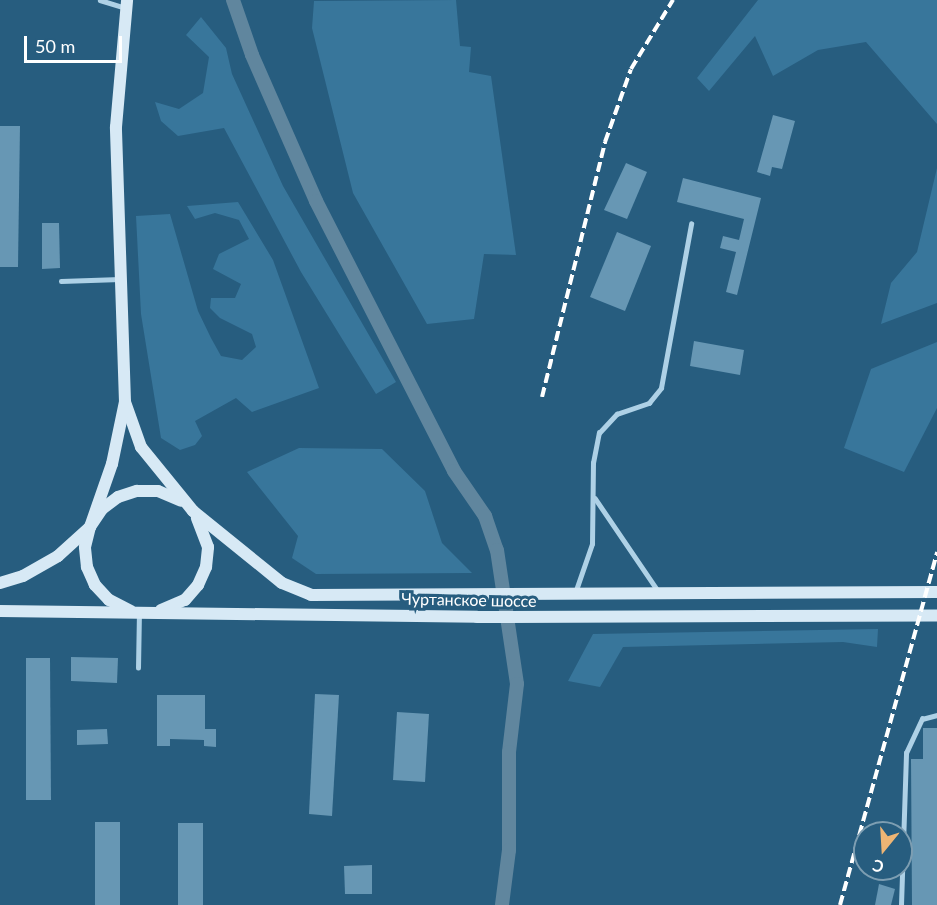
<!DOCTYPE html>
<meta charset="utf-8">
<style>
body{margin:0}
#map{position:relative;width:937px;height:905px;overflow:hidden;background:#275d7f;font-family:Lato,sans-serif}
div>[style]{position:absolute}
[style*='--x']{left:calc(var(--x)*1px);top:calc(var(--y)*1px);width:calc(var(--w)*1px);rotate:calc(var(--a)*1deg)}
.green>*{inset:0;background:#38769b}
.canal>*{height:14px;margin:-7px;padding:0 7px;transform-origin:7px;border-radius:7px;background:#60869e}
.building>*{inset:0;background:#6797b4}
.lane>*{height:4.5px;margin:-2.25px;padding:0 2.25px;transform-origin:2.25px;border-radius:2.25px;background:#aed1e6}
.secondary>*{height:12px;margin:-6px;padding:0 6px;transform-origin:6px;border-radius:6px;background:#d7e9f5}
.rail>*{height:4px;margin-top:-2px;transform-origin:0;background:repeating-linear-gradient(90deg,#fff 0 10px,transparent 0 14.5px)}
span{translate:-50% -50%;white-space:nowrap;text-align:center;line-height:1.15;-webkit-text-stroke:6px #275d7f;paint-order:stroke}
.street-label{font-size:16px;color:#fff}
.north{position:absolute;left:853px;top:821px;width:60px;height:60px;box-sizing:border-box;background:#275d7f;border:2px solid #7d9eb2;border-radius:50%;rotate:198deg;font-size:16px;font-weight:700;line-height:24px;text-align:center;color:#fff}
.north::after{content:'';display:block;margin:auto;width:21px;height:27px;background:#eeb574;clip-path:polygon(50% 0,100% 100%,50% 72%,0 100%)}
.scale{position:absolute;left:24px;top:36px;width:98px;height:27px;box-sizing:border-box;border:3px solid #fff;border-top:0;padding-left:8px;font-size:18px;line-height:21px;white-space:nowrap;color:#fff;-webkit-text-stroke:4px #275d7f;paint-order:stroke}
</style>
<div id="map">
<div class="green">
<div style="clip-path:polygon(456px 0,460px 46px,471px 47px,469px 72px,491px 76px,516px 255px,484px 254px,474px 319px,427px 324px,353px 193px,312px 28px,314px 1px)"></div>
<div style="clip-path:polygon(758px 0,937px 0,937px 124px,866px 42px,818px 50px,773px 76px,755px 36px,709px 91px,697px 78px)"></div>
<div style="clip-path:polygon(201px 17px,226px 48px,232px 74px,283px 186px,396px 382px,376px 394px,301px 272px,224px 128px,178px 136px,161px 121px,155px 102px,179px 109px,203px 93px,209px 57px,186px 35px)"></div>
<div style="clip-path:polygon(937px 168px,937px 303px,881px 324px,891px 283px,917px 252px)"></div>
<div style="clip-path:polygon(238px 202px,273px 260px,319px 388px,252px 412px,236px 398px,195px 421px,202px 436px,195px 445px,180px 450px,161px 438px,141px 314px,136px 216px,170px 214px,198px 311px,211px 338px,221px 356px,242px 360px,256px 347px,252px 334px,220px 318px,210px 308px,211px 298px,235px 298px,241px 284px,213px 269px,219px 254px,249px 239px,239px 220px,215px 213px,195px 219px,187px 206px)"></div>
<div style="clip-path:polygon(937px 342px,937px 408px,904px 472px,844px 448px,871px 369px)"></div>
<div style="clip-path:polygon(299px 448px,382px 449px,425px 491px,442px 543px,472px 573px,316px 574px,292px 558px,298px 536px,247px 472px)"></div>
<div style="clip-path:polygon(878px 629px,877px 647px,843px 642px,623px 647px,600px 687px,568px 681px,593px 634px)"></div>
</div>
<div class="canal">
<div style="--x:233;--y:0;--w:58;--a:70.9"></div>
<div style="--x:252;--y:55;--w:159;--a:66.3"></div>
<div style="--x:316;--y:201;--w:303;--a:62.9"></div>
<div style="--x:454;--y:471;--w:55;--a:55.4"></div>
<div style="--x:485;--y:516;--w:36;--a:71"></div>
<div style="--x:497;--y:550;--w:135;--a:81.5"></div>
<div style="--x:517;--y:684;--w:68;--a:96.7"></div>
<div style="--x:509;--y:752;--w:98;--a:90"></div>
<div style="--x:509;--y:850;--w:55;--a:97.3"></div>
</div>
<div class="building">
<div style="clip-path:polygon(773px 115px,795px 121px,782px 169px,772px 167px,770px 176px,757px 172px)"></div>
<div style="clip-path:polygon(0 126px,20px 126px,18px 267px,0 267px)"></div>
<div style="clip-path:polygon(626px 163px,647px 172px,627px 219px,604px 210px)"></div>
<div style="clip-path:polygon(683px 178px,761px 198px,737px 295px,726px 292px,736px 252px,720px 248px,723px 236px,739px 240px,744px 219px,677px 202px)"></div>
<div style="clip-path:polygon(42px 223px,59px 223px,60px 268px,42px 269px)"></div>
<div style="clip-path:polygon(617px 232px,651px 246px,625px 311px,590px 297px)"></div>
<div style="clip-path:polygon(694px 341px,744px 350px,740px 375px,690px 366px)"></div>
<div style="clip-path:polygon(71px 657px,118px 658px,117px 683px,71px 681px)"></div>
<div style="clip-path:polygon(26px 658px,50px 658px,51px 800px,26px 800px)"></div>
<div style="clip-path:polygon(315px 694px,339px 695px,332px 816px,309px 814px)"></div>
<div style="clip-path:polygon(157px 695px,205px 695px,205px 729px,216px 729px,216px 747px,204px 746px,204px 740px,170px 739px,170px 746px,157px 746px)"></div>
<div style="clip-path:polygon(397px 712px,429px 714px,425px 782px,393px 780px)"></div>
<div style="clip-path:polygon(923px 728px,937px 728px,937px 905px,912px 905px,911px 759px,923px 759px)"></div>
<div style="clip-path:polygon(107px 729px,108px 744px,77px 745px,77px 730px)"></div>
<div style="clip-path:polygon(95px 822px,120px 822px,120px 905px,95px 905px)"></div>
<div style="clip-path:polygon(178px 823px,203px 823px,203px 905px,178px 905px)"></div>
<div style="clip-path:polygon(372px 865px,372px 894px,345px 894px,344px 866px)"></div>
<div style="clip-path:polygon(879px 884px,895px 889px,891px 905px,875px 905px)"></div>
</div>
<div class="lane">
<div style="--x:100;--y:0;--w:27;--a:17"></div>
<div style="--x:61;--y:281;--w:59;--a:-1.9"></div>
<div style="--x:595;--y:498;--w:114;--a:55.8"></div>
<div style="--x:575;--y:593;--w:52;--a:-70.9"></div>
<div style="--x:592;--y:544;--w:81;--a:-89.3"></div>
<div style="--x:593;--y:463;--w:31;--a:-79"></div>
<div style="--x:599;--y:433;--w:26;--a:-47"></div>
<div style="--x:617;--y:414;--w:34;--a:-19"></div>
<div style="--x:649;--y:403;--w:19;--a:-51"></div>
<div style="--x:661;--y:388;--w:167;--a:-79.6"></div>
<div style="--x:138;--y:668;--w:55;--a:-89"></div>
<div style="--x:901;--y:905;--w:152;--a:-88.1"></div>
<div style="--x:906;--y:753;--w:38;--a:-65"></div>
<div style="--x:922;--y:719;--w:16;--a:-15"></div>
</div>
<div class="secondary">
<div style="--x:125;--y:402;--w:48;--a:70.4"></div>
<div style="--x:141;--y:447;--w:82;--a:50.9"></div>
<div style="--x:193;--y:511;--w:114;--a:39"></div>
<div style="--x:282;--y:583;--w:31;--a:22"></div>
<div style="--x:311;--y:595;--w:626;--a:-0.27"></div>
<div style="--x:0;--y:583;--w:24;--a:-17"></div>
<div style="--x:23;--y:576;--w:40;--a:-29.7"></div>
<div style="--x:58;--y:556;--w:43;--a:-42.2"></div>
<div style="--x:90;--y:527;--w:67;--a:-70.8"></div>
<div style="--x:112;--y:464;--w:63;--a:-78.2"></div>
<div style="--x:125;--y:402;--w:275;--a:-91.9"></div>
<div style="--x:116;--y:127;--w:127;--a:-85"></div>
<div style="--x:161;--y:610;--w:26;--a:-23"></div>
<div style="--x:185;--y:600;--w:20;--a:-49"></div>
<div style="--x:198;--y:585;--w:20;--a:-66"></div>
<div style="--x:206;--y:567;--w:20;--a:-84"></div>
<div style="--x:208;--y:547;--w:31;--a:-111"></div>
<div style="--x:0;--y:611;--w:477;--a:0.7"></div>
<div style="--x:477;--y:617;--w:460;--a:-0.2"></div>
<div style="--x:131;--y:611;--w:25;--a:-153"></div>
<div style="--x:109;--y:600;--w:21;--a:-133"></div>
<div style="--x:95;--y:585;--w:20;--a:-114"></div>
<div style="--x:87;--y:567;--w:20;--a:-96"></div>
<div style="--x:85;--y:547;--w:21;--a:-76"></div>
<div style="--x:90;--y:527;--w:22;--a:-56"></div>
<div style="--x:102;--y:509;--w:20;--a:-37"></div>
<div style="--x:118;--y:497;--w:20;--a:-18"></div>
<div style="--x:137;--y:491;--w:21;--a:0"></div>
<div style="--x:158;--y:491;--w:25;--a:23"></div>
</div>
<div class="rail">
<div style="--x:542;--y:397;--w:263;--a:-76.1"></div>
<div style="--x:605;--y:142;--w:77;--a:-70.4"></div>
<div style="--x:631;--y:69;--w:81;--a:-58.7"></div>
<div style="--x:840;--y:905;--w:366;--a:-74.6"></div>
</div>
<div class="street-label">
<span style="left:469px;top:600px;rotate:1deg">Чуртанское шоссе</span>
</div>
<div class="north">С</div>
<div class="scale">50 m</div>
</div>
